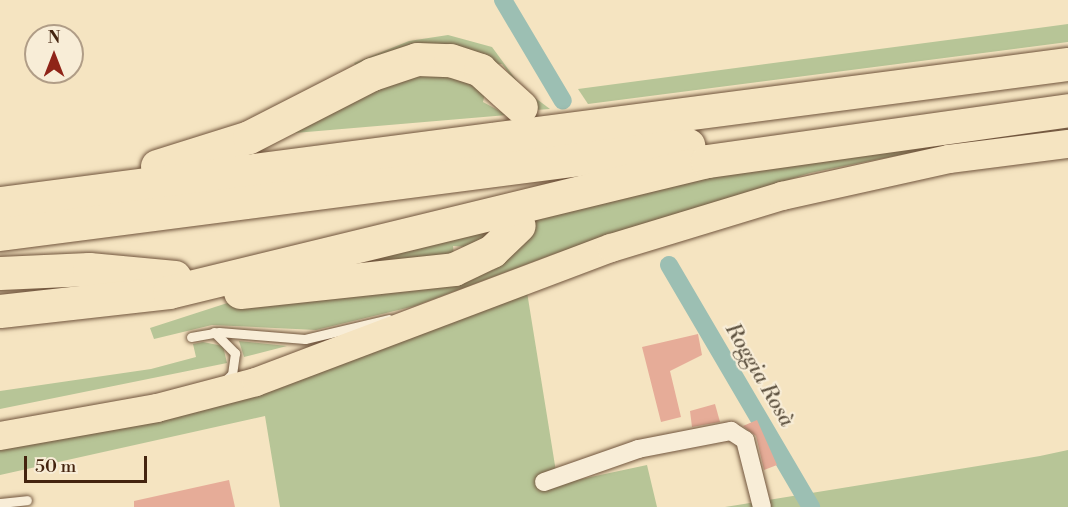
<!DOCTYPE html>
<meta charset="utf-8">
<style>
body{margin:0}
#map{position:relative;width:1068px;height:507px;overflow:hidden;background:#f5e4c1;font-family:"Libre Bodoni",serif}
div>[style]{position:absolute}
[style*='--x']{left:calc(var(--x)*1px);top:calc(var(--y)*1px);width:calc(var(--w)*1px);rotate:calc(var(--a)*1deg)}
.green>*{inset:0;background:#b7c597}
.canal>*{height:18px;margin:-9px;padding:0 9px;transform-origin:9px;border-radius:9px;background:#9cbfb3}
.building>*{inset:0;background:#e6ac98}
.roads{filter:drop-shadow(0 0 2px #70543c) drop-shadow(0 0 2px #70543c)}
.service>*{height:9px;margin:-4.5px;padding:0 4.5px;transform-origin:4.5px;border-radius:4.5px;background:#f8edd7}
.minor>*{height:18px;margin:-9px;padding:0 9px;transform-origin:9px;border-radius:9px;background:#f8edd7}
.primary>*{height:28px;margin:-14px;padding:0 14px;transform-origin:14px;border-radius:14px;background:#f5e4c1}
.motorway>*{height:33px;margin:-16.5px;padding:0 16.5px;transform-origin:16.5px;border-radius:16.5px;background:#f5e4c1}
span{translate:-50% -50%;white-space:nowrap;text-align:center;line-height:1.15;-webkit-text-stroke:4.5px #f8edd7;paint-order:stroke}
.water-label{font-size:21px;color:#5e5240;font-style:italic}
.north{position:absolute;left:24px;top:24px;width:60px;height:60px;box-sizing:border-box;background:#f8edd7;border:2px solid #b09d87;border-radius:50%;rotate:0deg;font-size:16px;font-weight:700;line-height:24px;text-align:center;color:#44240f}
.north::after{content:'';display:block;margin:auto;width:21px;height:27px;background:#8f2418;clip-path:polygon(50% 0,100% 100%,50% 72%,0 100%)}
.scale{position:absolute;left:24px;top:456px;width:123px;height:27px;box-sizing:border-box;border:3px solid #44240f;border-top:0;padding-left:8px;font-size:18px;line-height:21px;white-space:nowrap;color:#44240f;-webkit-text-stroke:4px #f8edd7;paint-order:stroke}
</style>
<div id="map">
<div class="green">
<div style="clip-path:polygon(1068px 24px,1068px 42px,588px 104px,578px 89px)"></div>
<div style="clip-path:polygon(448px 35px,492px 47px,522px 88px,550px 109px,536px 110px,502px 64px,360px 72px,354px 63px,409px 41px)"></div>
<div style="clip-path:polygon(416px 74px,448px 74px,486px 89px,483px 102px,507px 115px,283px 134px,373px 87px)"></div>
<div style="clip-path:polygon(974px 136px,974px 140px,810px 173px,554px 254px,415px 306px,316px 330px,212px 325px,154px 339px,150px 328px,249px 296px,391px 284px,539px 213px,767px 163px)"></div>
<div style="clip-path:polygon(438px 231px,494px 231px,467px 247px,453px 246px,454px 255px,291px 269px)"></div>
<div style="clip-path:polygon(527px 292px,558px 484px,647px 465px,657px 507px,280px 507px,265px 416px,0 475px,0 443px)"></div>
<div style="clip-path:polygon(239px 341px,287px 346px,244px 357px)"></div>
<div style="clip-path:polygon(203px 342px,223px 346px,227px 363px,0 409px,0 391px,151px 369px,196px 357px,193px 344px)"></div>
<div style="clip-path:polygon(1068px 450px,1068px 507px,725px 507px,1040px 456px)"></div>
</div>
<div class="canal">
<div style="--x:503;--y:0;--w:117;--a:59.3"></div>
<div style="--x:669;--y:265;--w:281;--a:59.6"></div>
</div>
<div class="building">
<div style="clip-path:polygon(698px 334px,702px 355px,670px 371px,681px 417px,661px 422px,642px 347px)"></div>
<div style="clip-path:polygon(715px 404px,720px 422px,692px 427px,690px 411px)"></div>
<div style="clip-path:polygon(757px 420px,777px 465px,764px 470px,756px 436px,743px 426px)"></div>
<div style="clip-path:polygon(229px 480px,235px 507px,134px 507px,134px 501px)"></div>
</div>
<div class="roads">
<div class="service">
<div style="--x:214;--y:332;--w:30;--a:45"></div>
<div style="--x:235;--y:353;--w:21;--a:98"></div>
<div style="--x:232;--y:374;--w:11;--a:135"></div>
<div style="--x:191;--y:337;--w:28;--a:-10"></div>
<div style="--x:219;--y:332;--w:86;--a:4.7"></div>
<div style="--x:305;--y:339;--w:86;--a:-13.4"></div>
<div style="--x:0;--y:503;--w:27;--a:-6"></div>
</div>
<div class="minor">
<div style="--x:544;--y:482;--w:100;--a:-19.3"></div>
<div style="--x:638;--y:449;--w:95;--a:-11"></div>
<div style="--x:731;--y:431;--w:17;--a:33"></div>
<div style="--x:745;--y:440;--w:69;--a:75.8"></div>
</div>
<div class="primary">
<div style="--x:0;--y:436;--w:159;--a:-10.1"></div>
<div style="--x:157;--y:408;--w:102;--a:-14.7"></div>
<div style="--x:256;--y:382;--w:379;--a:-20.7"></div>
<div style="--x:611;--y:248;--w:179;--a:-16.9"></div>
<div style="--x:782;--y:196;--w:171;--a:-12.5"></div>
<div style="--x:949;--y:159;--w:120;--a:-7.2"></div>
</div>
<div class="motorway">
<div style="--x:157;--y:166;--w:96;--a:-17.5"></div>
<div style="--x:249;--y:137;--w:138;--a:-27.1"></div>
<div style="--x:372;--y:74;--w:47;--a:-18.4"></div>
<div style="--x:417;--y:59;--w:33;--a:2"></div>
<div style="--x:450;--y:60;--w:32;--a:18"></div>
<div style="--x:480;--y:70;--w:55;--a:42.1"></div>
<div style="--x:0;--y:203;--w:1077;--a:-7.42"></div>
<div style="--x:0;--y:234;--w:694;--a:-7.37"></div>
<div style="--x:0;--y:273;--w:89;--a:-2.6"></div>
<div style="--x:89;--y:269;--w:86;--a:5.3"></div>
<div style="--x:240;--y:292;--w:215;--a:-6.1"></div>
<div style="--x:454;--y:269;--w:42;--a:-25.3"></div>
<div style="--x:492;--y:251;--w:37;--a:-44"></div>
<div style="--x:0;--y:311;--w:170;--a:-6.4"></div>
<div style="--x:169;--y:292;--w:554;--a:-13.68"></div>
<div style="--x:707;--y:161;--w:365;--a:-8"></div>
</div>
</div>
<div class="water-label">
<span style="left:759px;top:375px;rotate:60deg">Roggia Rosà</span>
</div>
<div class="north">N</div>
<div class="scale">50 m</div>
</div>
